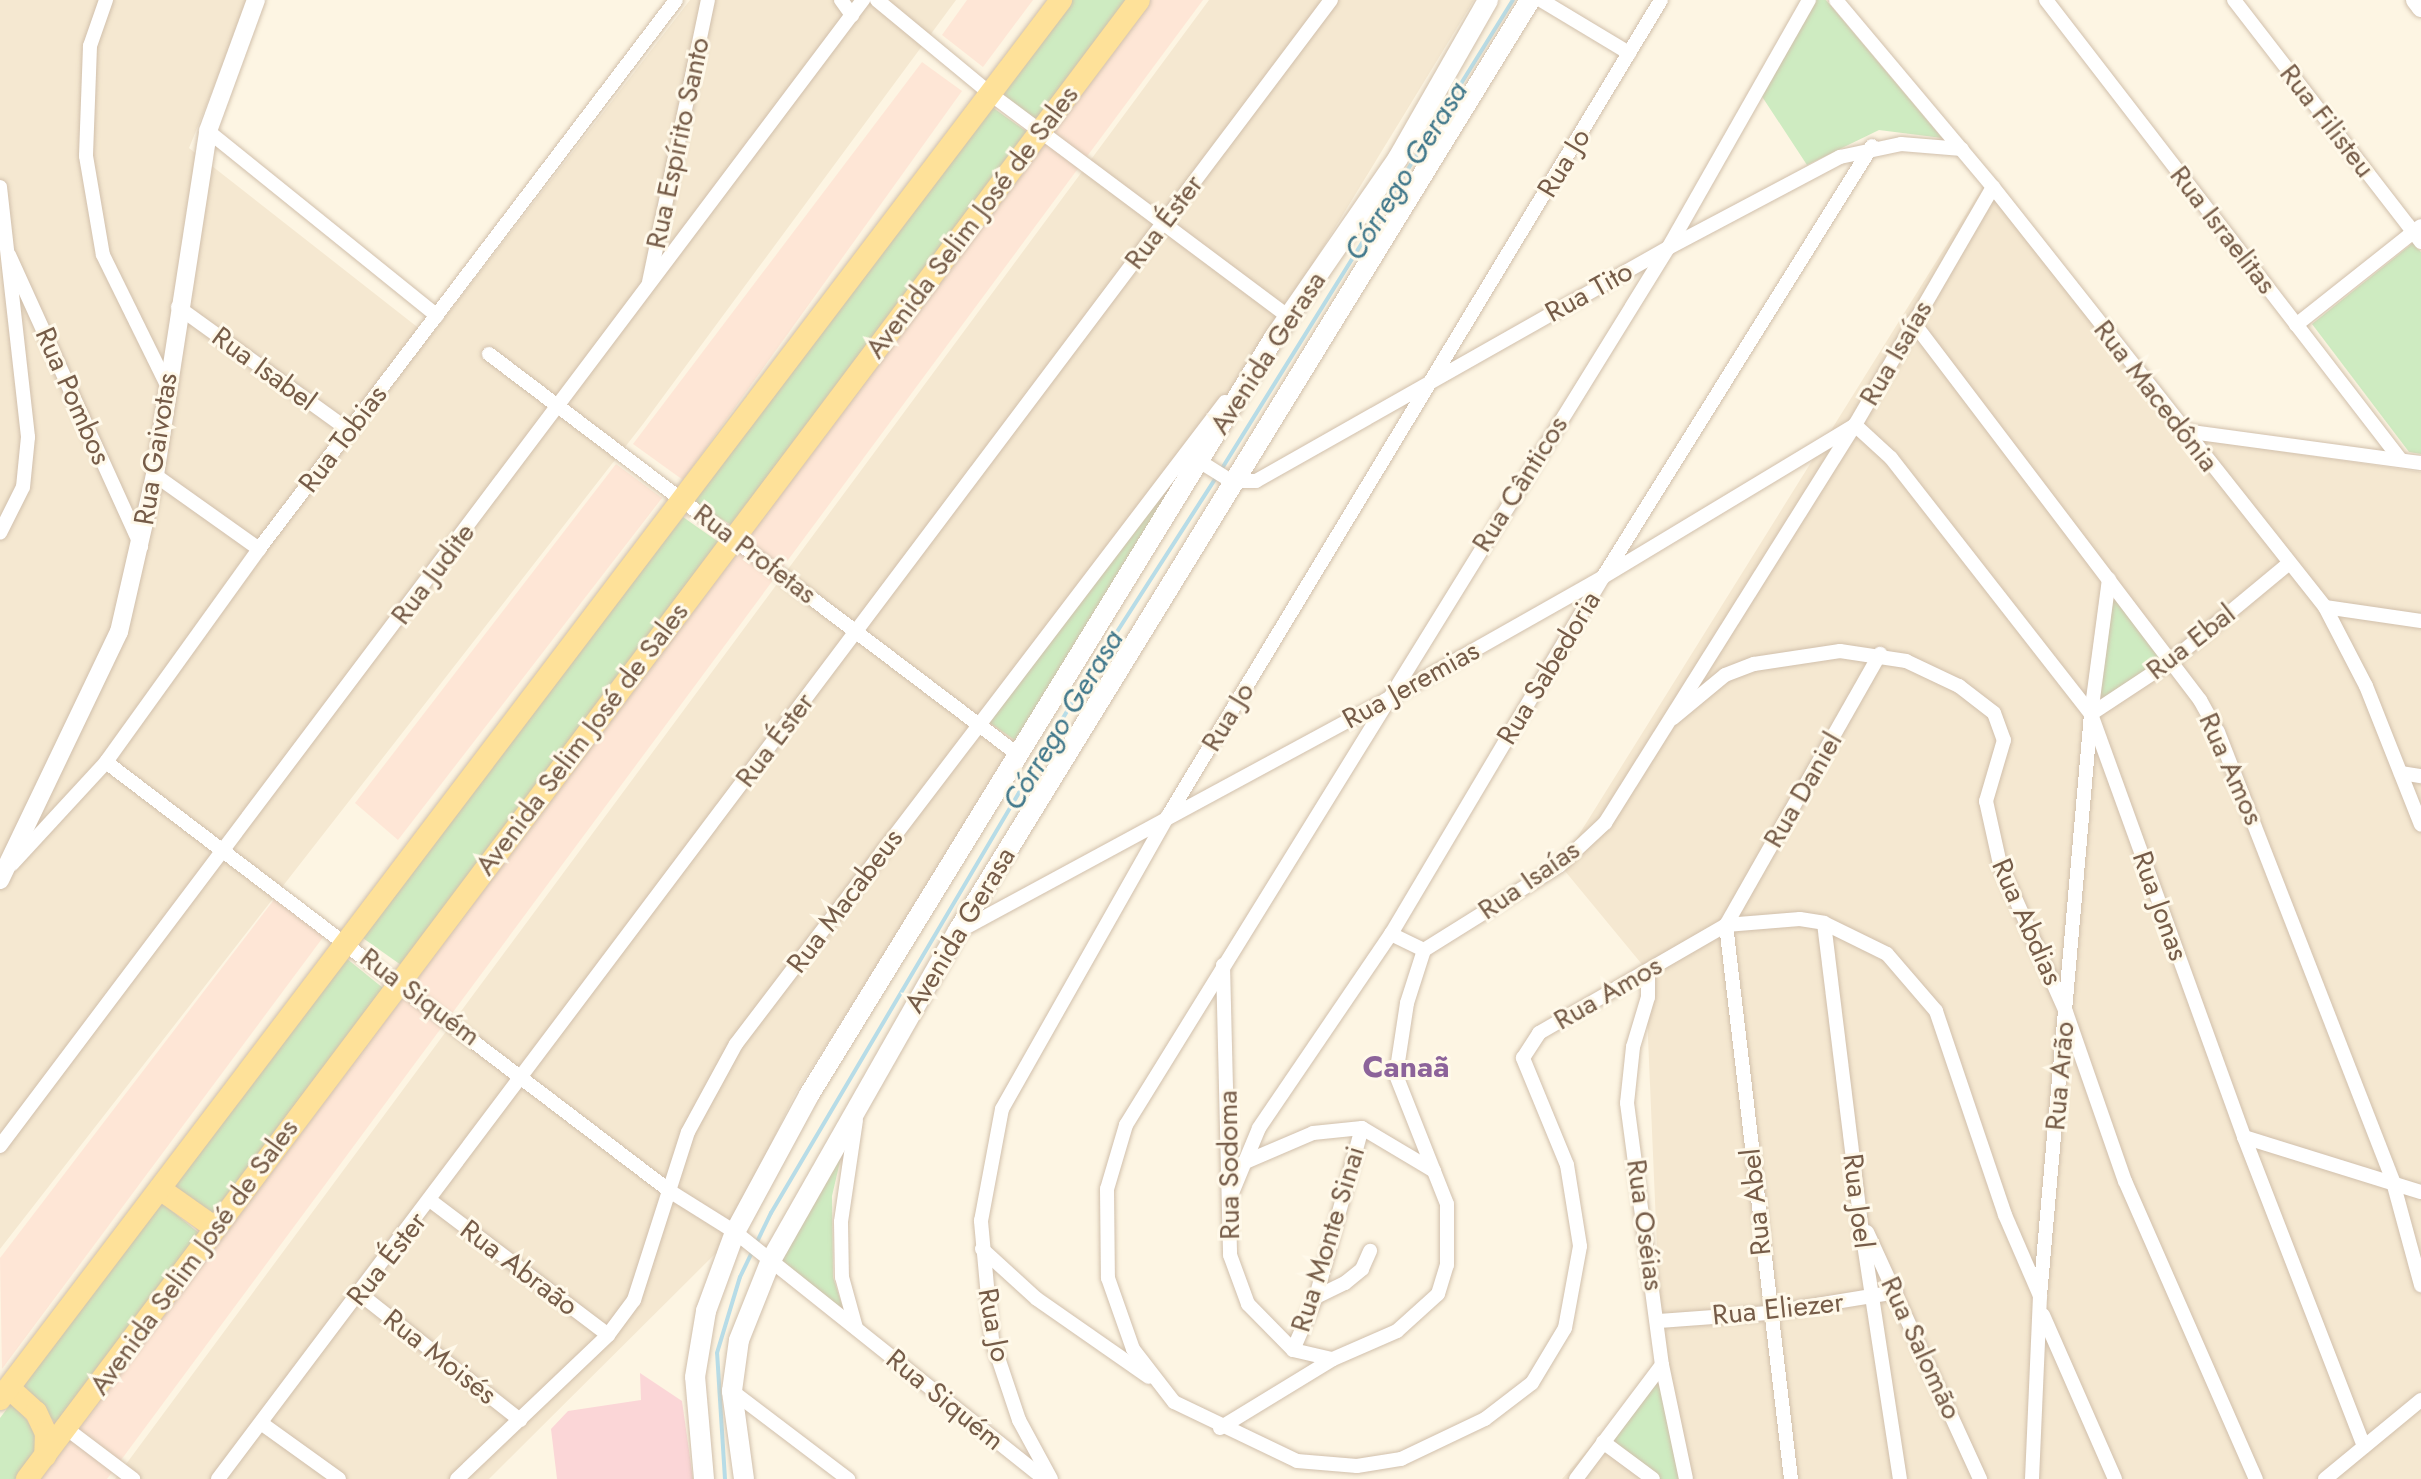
<!DOCTYPE html>
<meta charset="utf-8">
<style>
body{margin:0}
#map{position:relative;width:2421px;height:1479px;overflow:hidden;background:#fdf5e3;font-family:Jost,sans-serif}
div>[style]{position:absolute}
[style*='--x']{left:calc(var(--x)*1px);top:calc(var(--y)*1px);width:calc(var(--w)*1px);rotate:calc(var(--a)*1deg)}
.residential>*{inset:0;background:#f5e8d1}
.commercial>*{inset:0;background:#fee6d6}
.medical>*{inset:0;background:#fbd6d7}
.green>*{inset:0;background:#ceebc1}
.stream>*{height:4px;margin:-2px;padding:0 2px;transform-origin:2px;border-radius:2px;background:#b7dce7}
.roads{filter:drop-shadow(0 0 2px #d1c0ac) drop-shadow(0 0 2px #d1c0ac)}
.minor>*{height:14px;margin:-7px;padding:0 7px;transform-origin:7px;border-radius:7px;background:#fff}
.tertiary>*{height:18px;margin:-9px;padding:0 9px;transform-origin:9px;border-radius:9px;background:#fff}
.secondary>*{height:20px;margin:-10px;padding:0 10px;transform-origin:10px;border-radius:10px;background:#fff}
.primary>*{height:22px;margin:-11px;padding:0 11px;transform-origin:11px;border-radius:11px;background:#fee199}
span{translate:-50% -50%;white-space:nowrap;text-align:center;line-height:1.15;-webkit-text-stroke:6px #fff9ea;paint-order:stroke}
.street-label{font-size:28px;color:#765c48}
.water-label{font-size:30px;color:#41788b;font-style:italic}
.neighbourhood-label{font-size:30px;color:#8c639a;font-weight:700}
</style>
<div id="map">
<div class="residential">
<div style="clip-path:polygon(0 0,249px 0,189px 148px,430px 337px,690px 0,956px 0,643px 424px,0 1249px)"></div>
<div style="clip-path:polygon(1209px 0,1474px 0,1057px 683px,795px 1094px,721px 1248px,489px 1479px,115px 1479px)"></div>
<div style="clip-path:polygon(1984px 185px,2182px 437px,2421px 472px,2421px 1479px,1562px 1479px,1662px 1364px,1645px 968px,1560px 865px)"></div>
</div>
<div class="commercial">
<div style="clip-path:polygon(967px 0,1033px 0,983px 67px,942px 35px)"></div>
<div style="clip-path:polygon(1150px 0,1203px 0,107px 1479px,38px 1479px)"></div>
<div style="clip-path:polygon(922px 62px,962px 91px,683px 480px,633px 444px)"></div>
<div style="clip-path:polygon(616px 464px,662px 498px,398px 840px,355px 803px)"></div>
<div style="clip-path:polygon(276px 897px,324px 936px,2px 1369px,0 1258px)"></div>
</div>
<div class="medical">
<div style="clip-path:polygon(640px 1373px,682px 1401px,693px 1479px,557px 1479px,551px 1429px,568px 1411px,641px 1400px)"></div>
</div>
<div class="green">
<div style="clip-path:polygon(1072px 0,1129px 0,1038px 121px,1001px 93px)"></div>
<div style="clip-path:polygon(1815px 0,1826px 0,1942px 138px,1879px 130px,1807px 165px,1761px 95px)"></div>
<div style="clip-path:polygon(992px 107px,1030px 134px,733px 526px,692px 501px)"></div>
<div style="clip-path:polygon(2413px 243px,2421px 252px,2421px 454px,2409px 452px,2312px 324px)"></div>
<div style="clip-path:polygon(1225px 407px,1019px 743px,989px 722px)"></div>
<div style="clip-path:polygon(683px 517px,720px 543px,401px 965px,360px 936px)"></div>
<div style="clip-path:polygon(2113px 590px,2165px 660px,2094px 706px)"></div>
<div style="clip-path:polygon(346px 958px,383px 988px,213px 1213px,172px 1186px)"></div>
<div style="clip-path:polygon(848px 1127px,832px 1196px,833px 1277px,845px 1315px,778px 1260px)"></div>
<div style="clip-path:polygon(162px 1203px,199px 1233px,57px 1424px,20px 1387px)"></div>
<div style="clip-path:polygon(1660px 1375px,1682px 1479px,1660px 1479px,1608px 1442px)"></div>
<div style="clip-path:polygon(12px 1402px,34px 1429px,36px 1453px,15px 1479px,0 1479px,0 1418px)"></div>
</div>
<div class="stream">
<div style="--x:1221;--y:470;--w:553;--a:-58.15"></div>
<div style="--x:725;--y:1479;--w:126;--a:-93.6"></div>
<div style="--x:717;--y:1353;--w:79;--a:-73.2"></div>
<div style="--x:740;--y:1277;--w:71;--a:-64.2"></div>
<div style="--x:771;--y:1213;--w:606;--a:-59.46"></div>
<div style="--x:1079;--y:691;--w:253;--a:-57.3"></div>
</div>
<div class="roads">
<div class="minor">
<div style="--x:106;--y:0;--w:49;--a:109.2"></div>
<div style="--x:90;--y:46;--w:110;--a:92.1"></div>
<div style="--x:86;--y:156;--w:100;--a:80.3"></div>
<div style="--x:103;--y:255;--w:145;--a:63.8"></div>
<div style="--x:841;--y:0;--w:19;--a:54"></div>
<div style="--x:877;--y:0;--w:149;--a:39.6"></div>
<div style="--x:992;--y:95;--w:371;--a:36.8"></div>
<div style="--x:1541;--y:0;--w:103;--a:31.1"></div>
<div style="--x:1809;--y:0;--w:285;--a:119.6"></div>
<div style="--x:1668;--y:248;--w:1031;--a:121.72"></div>
<div style="--x:1126;--y:1125;--w:67;--a:106.5"></div>
<div style="--x:1107;--y:1189;--w:89;--a:89.4"></div>
<div style="--x:1108;--y:1278;--w:75;--a:70.6"></div>
<div style="--x:1133;--y:1349;--w:67;--a:52.3"></div>
<div style="--x:1174;--y:1402;--w:136;--a:25.6"></div>
<div style="--x:1297;--y:1461;--w:60;--a:4.8"></div>
<div style="--x:1357;--y:1466;--w:45;--a:-9"></div>
<div style="--x:1401;--y:1459;--w:93;--a:-25.5"></div>
<div style="--x:1485;--y:1419;--w:59;--a:-37.5"></div>
<div style="--x:1532;--y:1383;--w:64;--a:-59"></div>
<div style="--x:1565;--y:1328;--w:83;--a:-79.6"></div>
<div style="--x:1580;--y:1246;--w:82;--a:-99.1"></div>
<div style="--x:1567;--y:1165;--w:116;--a:-112.4"></div>
<div style="--x:1523;--y:1058;--w:30;--a:-57"></div>
<div style="--x:1539;--y:1033;--w:216;--a:-30"></div>
<div style="--x:1726;--y:925;--w:74;--a:-4.6"></div>
<div style="--x:1800;--y:919;--w:24;--a:9"></div>
<div style="--x:1824;--y:923;--w:70;--a:26.2"></div>
<div style="--x:1887;--y:954;--w:75;--a:49.3"></div>
<div style="--x:1936;--y:1011;--w:215;--a:71.3"></div>
<div style="--x:2005;--y:1215;--w:88;--a:66.6"></div>
<div style="--x:1836;--y:0;--w:244;--a:50"></div>
<div style="--x:1993;--y:187;--w:535;--a:51.67"></div>
<div style="--x:2325;--y:607;--w:89;--a:62.6"></div>
<div style="--x:2366;--y:686;--w:149;--a:68.4"></div>
<div style="--x:2046;--y:0;--w:580;--a:52.36"></div>
<div style="--x:2234;--y:0;--w:306;--a:52.3"></div>
<div style="--x:208;--y:131;--w:294;--a:38.9"></div>
<div style="--x:0;--y:187;--w:252;--a:83.6"></div>
<div style="--x:28;--y:437;--w:50;--a:95.7"></div>
<div style="--x:23;--y:487;--w:51;--a:116.6"></div>
<div style="--x:9;--y:255;--w:320;--a:65.6"></div>
<div style="--x:649;--y:282;--w:288;--a:-78.2"></div>
<div style="--x:178;--y:307;--w:212;--a:35.8"></div>
<div style="--x:1913;--y:322;--w:475;--a:52.8"></div>
<div style="--x:2200;--y:700;--w:37;--a:61"></div>
<div style="--x:2218;--y:732;--w:483;--a:68.7"></div>
<div style="--x:2393;--y:1182;--w:107;--a:74.8"></div>
<div style="--x:2296;--y:325;--w:159;--a:-38.4"></div>
<div style="--x:489;--y:354;--w:666;--a:37.13"></div>
<div style="--x:2184;--y:431;--w:239;--a:7.7"></div>
<div style="--x:1199;--y:461;--w:38;--a:32"></div>
<div style="--x:1231;--y:481;--w:25;--a:0"></div>
<div style="--x:1256;--y:481;--w:473;--a:-29.5"></div>
<div style="--x:1668;--y:248;--w:195;--a:-27.9"></div>
<div style="--x:1840;--y:157;--w:62;--a:-12"></div>
<div style="--x:1901;--y:144;--w:61;--a:4.7"></div>
<div style="--x:155;--y:475;--w:128;--a:35.4"></div>
<div style="--x:2325;--y:607;--w:97;--a:8.3"></div>
<div style="--x:2091;--y:714;--w:95;--a:-33.4"></div>
<div style="--x:2170;--y:662;--w:153;--a:-39.7"></div>
<div style="--x:1673;--y:718;--w:67;--a:-39.6"></div>
<div style="--x:1725;--y:675;--w:31;--a:-21"></div>
<div style="--x:1754;--y:664;--w:87;--a:-8.6"></div>
<div style="--x:1840;--y:651;--w:67;--a:8.6"></div>
<div style="--x:1906;--y:661;--w:59;--a:25.3"></div>
<div style="--x:1959;--y:686;--w:44;--a:37.6"></div>
<div style="--x:1994;--y:713;--w:29;--a:70"></div>
<div style="--x:2004;--y:740;--w:64;--a:106.4"></div>
<div style="--x:1986;--y:801;--w:65;--a:77.5"></div>
<div style="--x:2000;--y:864;--w:162;--a:66"></div>
<div style="--x:2066;--y:1012;--w:179;--a:70.8"></div>
<div style="--x:2125;--y:1181;--w:326;--a:66.3"></div>
<div style="--x:106;--y:762;--w:710;--a:37.27"></div>
<div style="--x:671;--y:1192;--w:75;--a:32"></div>
<div style="--x:735;--y:1232;--w:396;--a:38.6"></div>
<div style="--x:2401;--y:773;--w:20;--a:9"></div>
<div style="--x:12;--y:864;--w:139;--a:-47.3"></div>
<div style="--x:106;--y:762;--w:262;--a:-54.3"></div>
<div style="--x:259;--y:549;--w:689;--a:-52.78"></div>
<div style="--x:1824;--y:923;--w:297;--a:83"></div>
<div style="--x:1860;--y:1218;--w:264;--a:81.3"></div>
<div style="--x:1726;--y:925;--w:558;--a:83.31"></div>
<div style="--x:1726;--y:925;--w:312;--a:-60.4"></div>
<div style="--x:961;--y:930;--w:483;--a:-28.4"></div>
<div style="--x:1386;--y:700;--w:249;--a:-29.5"></div>
<div style="--x:1603;--y:577;--w:294;--a:-31.1"></div>
<div style="--x:1855;--y:425;--w:49;--a:42.5"></div>
<div style="--x:1891;--y:458;--w:325;--a:52"></div>
<div style="--x:2091;--y:714;--w:450;--a:70.1"></div>
<div style="--x:2244;--y:1137;--w:332;--a:68.8"></div>
<div style="--x:1391;--y:934;--w:37;--a:26"></div>
<div style="--x:1223;--y:965;--w:290;--a:88.6"></div>
<div style="--x:1230;--y:1255;--w:52;--a:69.8"></div>
<div style="--x:1248;--y:1304;--w:64;--a:45.6"></div>
<div style="--x:1293;--y:1350;--w:40;--a:13"></div>
<div style="--x:1648;--y:972;--w:25;--a:90"></div>
<div style="--x:1648;--y:997;--w:52;--a:106.7"></div>
<div style="--x:1633;--y:1047;--w:56;--a:96.1"></div>
<div style="--x:1627;--y:1103;--w:264;--a:82.4"></div>
<div style="--x:1662;--y:1365;--w:116;--a:78.1"></div>
<div style="--x:856;--y:1120;--w:103;--a:98.4"></div>
<div style="--x:841;--y:1222;--w:55;--a:89"></div>
<div style="--x:842;--y:1277;--w:53;--a:74.6"></div>
<div style="--x:2244;--y:1137;--w:185;--a:17.3"></div>
<div style="--x:0;--y:1146;--w:1435;--a:-53.02"></div>
<div style="--x:1243;--y:1163;--w:76;--a:-23.2"></div>
<div style="--x:1313;--y:1133;--w:49;--a:-5.8"></div>
<div style="--x:1362;--y:1128;--w:84;--a:30.8"></div>
<div style="--x:1232;--y:1193;--w:70;--a:-67.4"></div>
<div style="--x:1259;--y:1128;--w:235;--a:-55.8"></div>
<div style="--x:1391;--y:934;--w:415;--a:-59.3"></div>
<div style="--x:1603;--y:577;--w:508;--a:-58.03"></div>
<div style="--x:431;--y:1201;--w:222;--a:37.1"></div>
<div style="--x:1867;--y:1232;--w:272;--a:65.4"></div>
<div style="--x:982;--y:1249;--w:74;--a:42.3"></div>
<div style="--x:1037;--y:1299;--w:136;--a:34.9"></div>
<div style="--x:360;--y:1294;--w:204;--a:38.2"></div>
<div style="--x:1316;--y:1297;--w:32;--a:-26"></div>
<div style="--x:1345;--y:1283;--w:22;--a:-39"></div>
<div style="--x:1362;--y:1269;--w:20;--a:-66"></div>
<div style="--x:2043;--y:1315;--w:179;--a:66.3"></div>
<div style="--x:1659;--y:1321;--w:109;--a:-4.2"></div>
<div style="--x:1768;--y:1313;--w:130;--a:-9.3"></div>
<div style="--x:1293;--y:1350;--w:58;--a:-66.5"></div>
<div style="--x:1316;--y:1297;--w:175;--a:-74.8"></div>
<div style="--x:732;--y:1391;--w:146;--a:37.2"></div>
<div style="--x:261;--y:1423;--w:96;--a:35.7"></div>
<div style="--x:1220;--y:1428;--w:132;--a:-31.4"></div>
<div style="--x:1333;--y:1359;--w:70;--a:-23.6"></div>
<div style="--x:1397;--y:1331;--w:55;--a:-42.1"></div>
<div style="--x:1438;--y:1294;--w:30;--a:-73"></div>
<div style="--x:1447;--y:1265;--w:61;--a:-90"></div>
<div style="--x:1447;--y:1204;--w:139;--a:-111.6"></div>
<div style="--x:1396;--y:1075;--w:73;--a:-81.3"></div>
<div style="--x:1407;--y:1003;--w:56;--a:-72.2"></div>
<div style="--x:1424;--y:950;--w:160;--a:-32"></div>
<div style="--x:1560;--y:865;--w:62;--a:-43"></div>
<div style="--x:1605;--y:823;--w:470;--a:-57.9"></div>
<div style="--x:1855;--y:425;--w:275;--a:-59.9"></div>
<div style="--x:67;--y:1429;--w:83;--a:37.1"></div>
<div style="--x:1603;--y:1442;--w:62;--a:36.5"></div>
<div style="--x:218;--y:1479;--w:1851;--a:-53.04"></div>
<div style="--x:457;--y:1479;--w:209;--a:-43.6"></div>
<div style="--x:608;--y:1335;--w:44;--a:-53.4"></div>
<div style="--x:634;--y:1300;--w:176;--a:-72.2"></div>
<div style="--x:688;--y:1132;--w:100;--a:-61.4"></div>
<div style="--x:736;--y:1044;--w:807;--a:-52.7"></div>
<div style="--x:1051;--y:1479;--w:67;--a:-118.5"></div>
<div style="--x:1019;--y:1420;--w:84;--a:-108.6"></div>
<div style="--x:992;--y:1340;--w:120;--a:-95.3"></div>
<div style="--x:981;--y:1221;--w:114;--a:-79.4"></div>
<div style="--x:1002;--y:1109;--w:337;--a:-60.5"></div>
<div style="--x:1168;--y:816;--w:953;--a:-58.86"></div>
<div style="--x:1576;--y:1479;--w:143;--a:-53"></div>
<div style="--x:2032;--y:1479;--w:183;--a:-87.5"></div>
<div style="--x:2040;--y:1296;--w:584;--a:-84.99"></div>
<div style="--x:2091;--y:714;--w:136;--a:-82.4"></div>
<div style="--x:2325;--y:1479;--w:124;--a:-39.5"></div>
</div>
<div class="tertiary">
<div style="--x:2415;--y:0;--w:10;--a:53"></div>
<div style="--x:0;--y:880;--w:275;--a:-64.4"></div>
<div style="--x:119;--y:632;--w:161;--a:-77.1"></div>
<div style="--x:155;--y:475;--w:348;--a:-81.2"></div>
<div style="--x:208;--y:131;--w:140;--a:-69.9"></div>
</div>
<div class="secondary">
<div style="--x:704;--y:1479;--w:102;--a:-95"></div>
<div style="--x:695;--y:1377;--w:67;--a:-80.5"></div>
<div style="--x:706;--y:1311;--w:84;--a:-69.8"></div>
<div style="--x:735;--y:1232;--w:156;--a:-61.6"></div>
<div style="--x:809;--y:1095;--w:888;--a:-58.44"></div>
<div style="--x:1274;--y:338;--w:219;--a:-55.4"></div>
<div style="--x:1398;--y:158;--w:182;--a:-60.3"></div>
<div style="--x:744;--y:1479;--w:89;--a:-97.8"></div>
<div style="--x:732;--y:1391;--w:51;--a:-82.2"></div>
<div style="--x:739;--y:1340;--w:86;--a:-68.2"></div>
<div style="--x:771;--y:1260;--w:378;--a:-60.4"></div>
<div style="--x:958;--y:931;--w:1093;--a:-58.43"></div>
</div>
<div class="primary">
<div style="--x:160;--y:1189;--w:67;--a:35.3"></div>
<div style="--x:9;--y:1388;--w:36;--a:42"></div>
<div style="--x:36;--y:1412;--w:23;--a:65"></div>
<div style="--x:46;--y:1433;--w:23;--a:92"></div>
<div style="--x:0;--y:1399;--w:1756;--a:-52.82"></div>
<div style="--x:27;--y:1479;--w:1850;--a:-53.06"></div>
</div>
</div>
<div class="street-label">
<span style="left:2327px;top:121px;rotate:52deg">Rua Filisteu</span>
<span style="left:678px;top:143px;rotate:-78deg">Rua Espírito Santo</span>
<span style="left:1564px;top:163px;rotate:-59deg">Rua Jo</span>
<span style="left:972px;top:222px;rotate:-53deg">Avenida Selim José de Sales</span>
<span style="left:1164px;top:222px;rotate:-53deg">Rua Éster</span>
<span style="left:2223px;top:230px;rotate:52deg">Rua Israelitas</span>
<span style="left:1589px;top:292px;rotate:-29deg">Rua Tito</span>
<span style="left:1268px;top:353px;rotate:-57deg">Avenida Gerasa</span>
<span style="left:1896px;top:353px;rotate:-60deg">Rua Isaías</span>
<span style="left:264px;top:369px;rotate:36deg">Rua Isabel</span>
<span style="left:73px;top:396px;rotate:66deg">Rua Pombos</span>
<span style="left:2156px;top:396px;rotate:52deg">Rua Macedônia</span>
<span style="left:343px;top:439px;rotate:-53deg">Rua Tobias</span>
<span style="left:156px;top:449px;rotate:-81deg">Rua Gaivotas</span>
<span style="left:1520px;top:484px;rotate:-58deg">Rua Cânticos</span>
<span style="left:755px;top:554px;rotate:37deg">Rua Profetas</span>
<span style="left:433px;top:574px;rotate:-53deg">Rua Judite</span>
<span style="left:2191px;top:642px;rotate:-38deg">Rua Ebal</span>
<span style="left:1549px;top:668px;rotate:-59deg">Rua Sabedoria</span>
<span style="left:1411px;top:685px;rotate:-29deg">Rua Jeremias</span>
<span style="left:1228px;top:717px;rotate:-59deg">Rua Jo</span>
<span style="left:582px;top:739px;rotate:-53deg">Avenida Selim José de Sales</span>
<span style="left:775px;top:740px;rotate:-53deg">Rua Éster</span>
<span style="left:2231px;top:769px;rotate:66deg">Rua Amos</span>
<span style="left:1803px;top:790px;rotate:-60deg">Rua Daniel</span>
<span style="left:1529px;top:880px;rotate:-35deg">Rua Isaías</span>
<span style="left:845px;top:901px;rotate:-53deg">Rua Macabeus</span>
<span style="left:2160px;top:906px;rotate:70deg">Rua Jonas</span>
<span style="left:2027px;top:922px;rotate:66deg">Rua Abdias</span>
<span style="left:960px;top:930px;rotate:-59deg">Avenida Gerasa</span>
<span style="left:1608px;top:993px;rotate:-30deg">Rua Amos</span>
<span style="left:420px;top:997px;rotate:37deg">Rua Siquém</span>
<span style="left:2060px;top:1076px;rotate:-85deg">Rua Arão</span>
<span style="left:1229px;top:1165px;rotate:-91deg">Rua Sodoma</span>
<span style="left:1858px;top:1201px;rotate:83deg">Rua Joel</span>
<span style="left:1756px;top:1202px;rotate:-96deg">Rua Abel</span>
<span style="left:1645px;top:1225px;rotate:82deg">Rua Oséias</span>
<span style="left:1328px;top:1239px;rotate:-73deg">Rua Monte Sinai</span>
<span style="left:194px;top:1257px;rotate:-54deg">Avenida Selim José de Sales</span>
<span style="left:387px;top:1259px;rotate:-52deg">Rua Éster</span>
<span style="left:519px;top:1268px;rotate:37deg">Rua Abraão</span>
<span style="left:1778px;top:1309px;rotate:-6deg">Rua Eliezer</span>
<span style="left:994px;top:1325px;rotate:79deg">Rua Jo</span>
<span style="left:1921px;top:1348px;rotate:65deg">Rua Salomão</span>
<span style="left:440px;top:1357px;rotate:38deg">Rua Moisés</span>
<span style="left:945px;top:1400px;rotate:39deg">Rua Siquém</span>
</div>
<div class="water-label">
<span style="left:1406px;top:171px;rotate:-58deg">Córrego Gerasa</span>
<span style="left:1063px;top:720px;rotate:-59deg">Córrego Gerasa</span>
</div>
<div class="neighbourhood-label">
<span style="left:1406px;top:1067px">Canaã</span>
</div>
</div>
